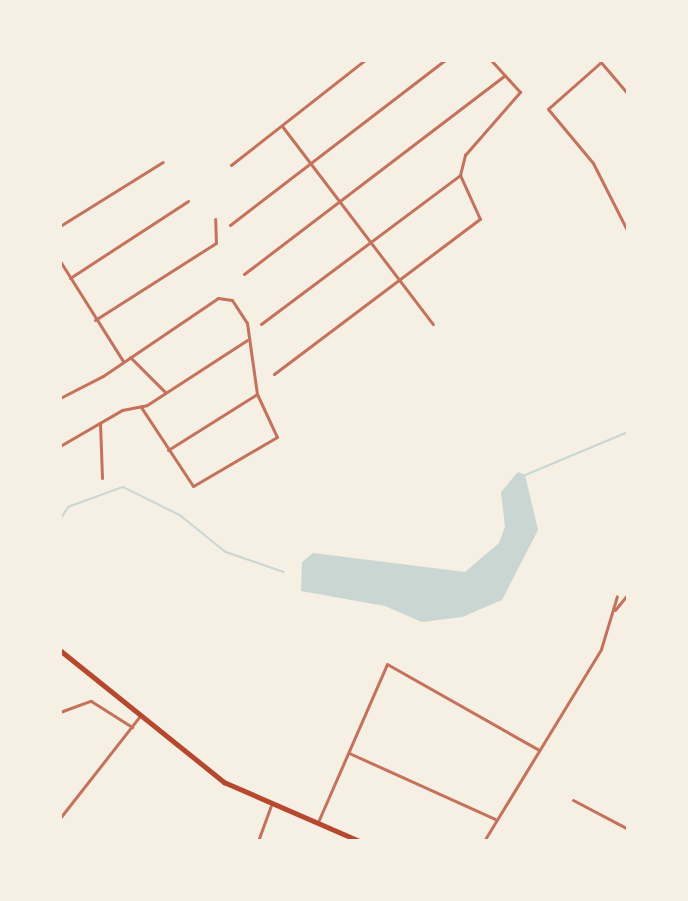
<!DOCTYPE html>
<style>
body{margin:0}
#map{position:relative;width:688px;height:901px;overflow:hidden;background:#f6efe4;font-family:Merriweather,serif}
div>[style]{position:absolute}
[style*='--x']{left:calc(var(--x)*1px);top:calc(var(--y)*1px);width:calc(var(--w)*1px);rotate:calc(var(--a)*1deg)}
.water>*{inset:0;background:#c9d6d2}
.stream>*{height:1.5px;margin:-0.75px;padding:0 0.75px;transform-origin:0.75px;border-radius:0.75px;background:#c9d6d2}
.minor>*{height:3px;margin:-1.5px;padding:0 1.5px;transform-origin:1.5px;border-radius:1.5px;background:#c5725c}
.primary>*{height:4.5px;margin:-2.25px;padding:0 2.25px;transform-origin:2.25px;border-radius:2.25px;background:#b5482f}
span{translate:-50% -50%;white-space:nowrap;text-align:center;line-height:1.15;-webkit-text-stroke:6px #f6efe4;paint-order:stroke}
.frame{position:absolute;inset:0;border:62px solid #f6efe4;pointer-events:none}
</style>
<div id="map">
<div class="water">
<div style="clip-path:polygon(518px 472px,525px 475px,538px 530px,502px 600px,462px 617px,422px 622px,385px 606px,301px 591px,302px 562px,313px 553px,465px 572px,499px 543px,505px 527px,501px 492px)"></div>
</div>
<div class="stream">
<div style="--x:523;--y:476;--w:114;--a:-22.7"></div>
<div style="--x:60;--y:520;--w:15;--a:-58"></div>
<div style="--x:68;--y:507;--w:59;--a:-20"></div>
<div style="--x:123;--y:487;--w:64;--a:26.2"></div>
<div style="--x:180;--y:515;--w:59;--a:38.8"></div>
<div style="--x:226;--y:552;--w:61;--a:19"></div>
</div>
<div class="minor">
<div style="--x:599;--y:60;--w:45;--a:49.5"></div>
<div style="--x:600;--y:63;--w:69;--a:138.5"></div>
<div style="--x:548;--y:109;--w:70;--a:50.2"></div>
<div style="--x:593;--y:163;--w:77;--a:63.1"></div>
<div style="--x:282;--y:126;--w:249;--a:52.7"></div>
<div style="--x:231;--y:165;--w:170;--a:-38.1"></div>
<div style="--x:230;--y:225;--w:271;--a:-37.5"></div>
<div style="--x:60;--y:226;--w:121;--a:-31.9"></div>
<div style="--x:60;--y:261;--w:118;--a:57.8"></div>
<div style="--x:244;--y:274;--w:328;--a:-37.3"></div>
<div style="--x:70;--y:278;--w:141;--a:-33.1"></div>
<div style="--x:95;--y:320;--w:143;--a:-32.5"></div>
<div style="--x:216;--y:243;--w:24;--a:-92"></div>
<div style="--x:261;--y:324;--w:249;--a:-36.8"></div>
<div style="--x:130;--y:357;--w:49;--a:45"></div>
<div style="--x:274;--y:374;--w:258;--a:-37"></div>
<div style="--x:480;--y:219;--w:48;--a:-114.4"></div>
<div style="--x:460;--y:175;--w:21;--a:-76"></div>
<div style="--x:465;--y:155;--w:84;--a:-48.9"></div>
<div style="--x:520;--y:92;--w:43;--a:-132.2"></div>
<div style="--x:60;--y:398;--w:48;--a:-27.1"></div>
<div style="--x:103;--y:376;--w:139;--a:-34.1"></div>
<div style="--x:218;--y:298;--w:14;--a:8"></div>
<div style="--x:232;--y:300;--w:27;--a:57"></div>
<div style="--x:247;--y:323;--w:72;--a:82"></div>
<div style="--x:257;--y:394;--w:47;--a:65.1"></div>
<div style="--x:277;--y:437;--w:97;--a:149.7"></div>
<div style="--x:193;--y:486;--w:95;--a:-123.4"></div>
<div style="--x:100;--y:423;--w:55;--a:87.9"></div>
<div style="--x:60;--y:446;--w:72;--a:-30.1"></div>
<div style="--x:122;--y:410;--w:25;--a:-11"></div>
<div style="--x:147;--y:405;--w:119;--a:-33"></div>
<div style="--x:168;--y:450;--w:105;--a:-32.2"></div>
<div style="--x:615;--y:610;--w:21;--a:-51"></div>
<div style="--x:60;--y:712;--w:33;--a:-20"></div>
<div style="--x:91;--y:701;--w:49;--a:32.4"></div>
<div style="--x:349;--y:753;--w:160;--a:24.3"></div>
<div style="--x:573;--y:800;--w:62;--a:27.8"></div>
<div style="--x:60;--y:818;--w:130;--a:-51.9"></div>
<div style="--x:318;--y:822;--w:172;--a:-66.4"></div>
<div style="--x:387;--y:664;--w:175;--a:29.5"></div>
<div style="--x:258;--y:841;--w:37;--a:-70"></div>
<div style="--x:484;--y:841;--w:225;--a:-58.6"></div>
<div style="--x:601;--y:649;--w:55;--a:-73.2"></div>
</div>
<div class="primary">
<div style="--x:60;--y:650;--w:211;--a:38.8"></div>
<div style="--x:224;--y:782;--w:148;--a:23.5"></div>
</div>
<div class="frame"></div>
</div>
